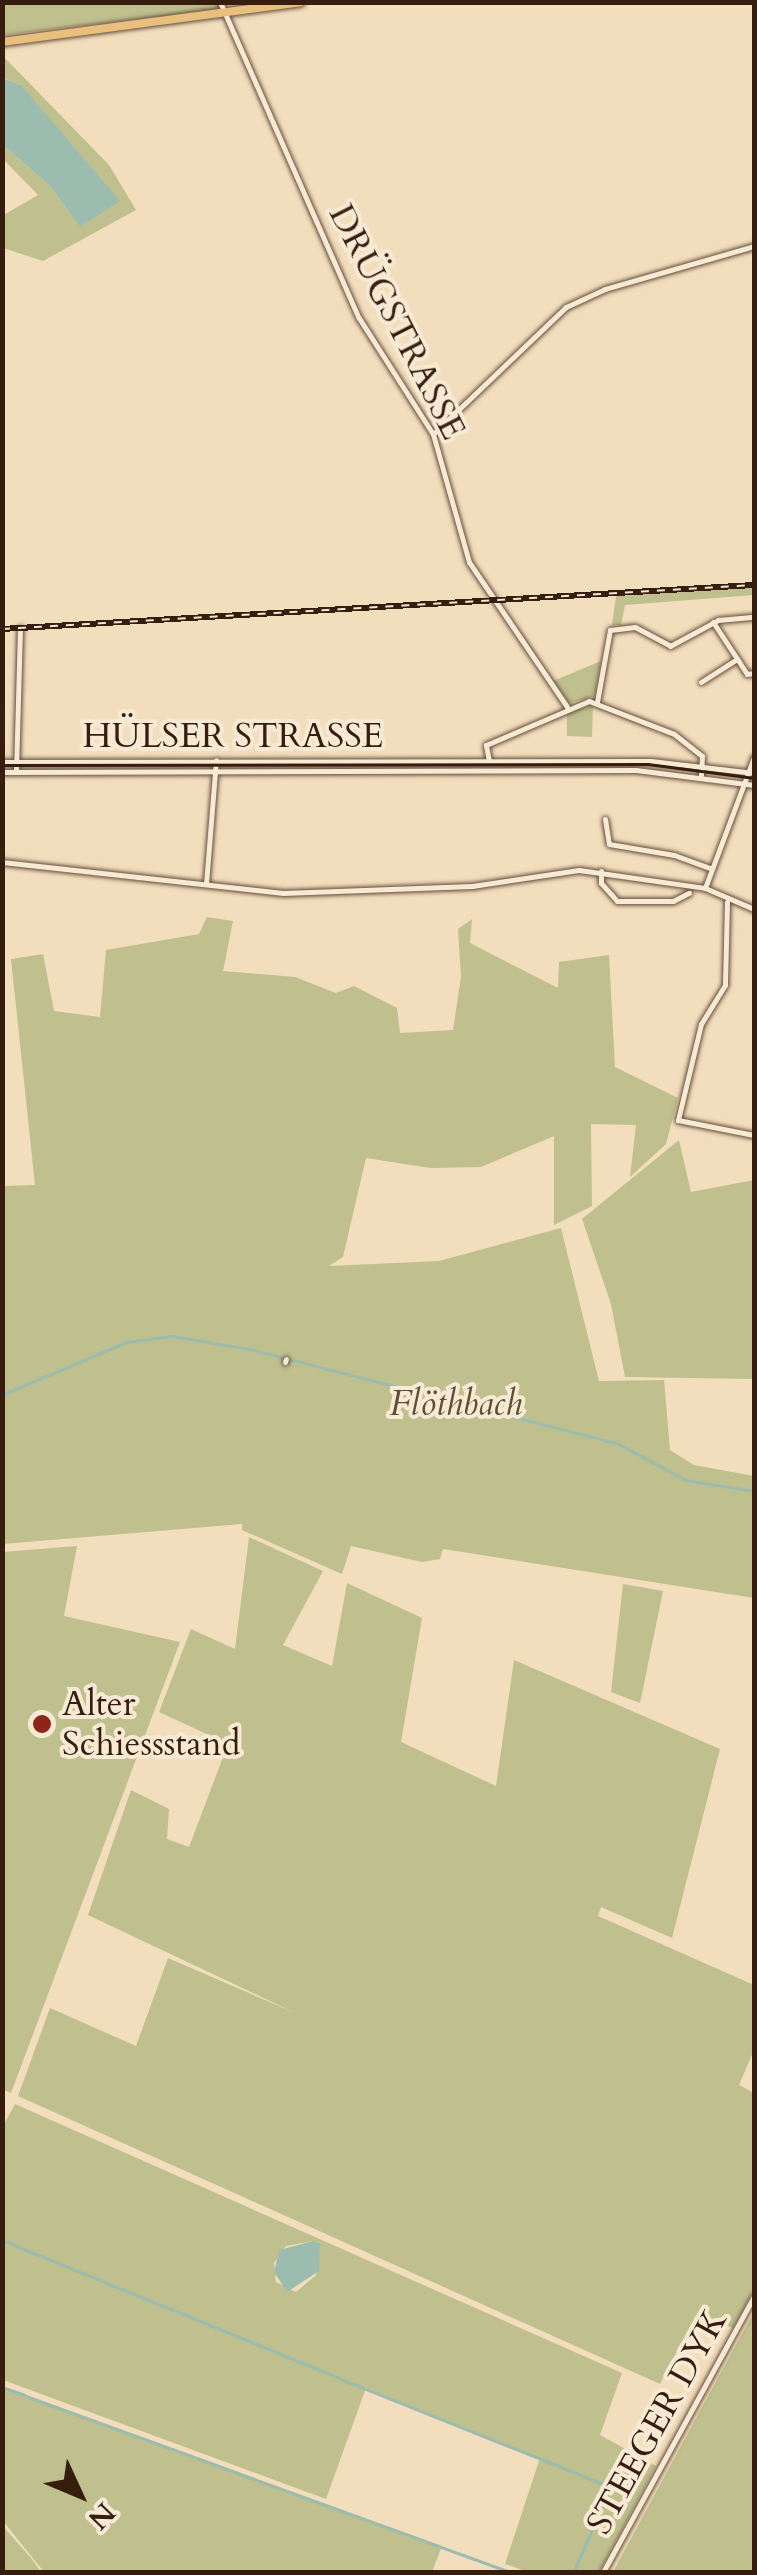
<!DOCTYPE html>
<meta charset="utf-8">
<style>
body{margin:0}
#map{position:relative;width:757px;height:2575px;overflow:hidden;background:#f2debd;font-family:Cardo,serif}
div>[style]{position:absolute}
[style*='--x']{left:calc(var(--x)*1px);top:calc(var(--y)*1px);width:calc(var(--w)*1px);rotate:calc(var(--a)*1deg)}
.green>*{inset:0;background:#bfc08e}
.water>*{inset:0;background:#9bbcaf}
.stream>*{height:2.5px;margin:-1.25px;padding:0 1.25px;transform-origin:1.25px;border-radius:1.25px;background:#9bbcaf}
.roads{filter:drop-shadow(0 0 2px #664d3a) drop-shadow(0 0 2px #664d3a)}
.minor>*{height:5px;margin:-2.5px;padding:0 2.5px;transform-origin:2.5px;border-radius:2.5px;background:#f7ead4}
.major>*{height:8px;margin:-4px;padding:0 4px;transform-origin:4px;border-radius:4px;background:#e9bf7e}
.tram>*{height:2.5px;margin:-1.25px;padding:0 1.25px;transform-origin:1.25px;border-radius:1.25px;background:#371d0e}
.rail>*{height:6px;margin-top:-3px;transform-origin:0;background:repeating-linear-gradient(90deg,#f7ead4 0 8px,#371d0e 0 16px);box-sizing:border-box;border-block:2px solid #371d0e}
.dots>*{width:28px;height:28px;translate:-50% -50%;box-sizing:border-box;border:5px solid #f7ead4;border-radius:50%}
span{translate:-50% -50%;white-space:nowrap;text-align:center;line-height:1.15;-webkit-text-stroke:8px #f7ead4;paint-order:stroke}
.street-label{font-size:35px;color:#371d0e}
.park-label{font-size:35px;color:#604e34;font-style:italic}
.poi-label{font-size:35px;color:#371d0e}
.left{translate:0 -50%;text-align:left}
.frame{position:absolute;inset:0;border:5px solid #371d0e;pointer-events:none}
.north{position:absolute;left:30px;top:2445px;width:100px;height:100px;-webkit-text-stroke:8px #f7ead4;paint-order:stroke;rotate:134deg;font-size:28px;font-weight:700;line-height:40px;text-align:center;color:#371d0e}
.north::after{content:'';display:block;margin:auto;width:35px;height:45px;background:#371d0e;clip-path:polygon(50% 0,100% 100%,50% 72%,0 100%)}
</style>
<div id="map">
<div class="green">
<div style="clip-path:polygon(218px 2px,221px 9px,3px 35px,3px 3px)"></div>
<div style="clip-path:polygon(3px 56px,109px 165px,136px 210px,43px 261px,3px 248px,2px 216px,38px 195px,3px 159px,3px 145px,50px 186px,80px 227px,21px 85px,3px 78px)"></div>
<div style="clip-path:polygon(754px 587px,754px 595px,625px 605px,621px 625px,612px 625px,616px 596px)"></div>
<div style="clip-path:polygon(601px 661px,595px 696px,569px 703px,553px 681px)"></div>
<div style="clip-path:polygon(593px 705px,592px 737px,567px 736px,567px 712px)"></div>
<div style="clip-path:polygon(207px 917px,233px 921px,223px 971px,295px 977px,336px 993px,354px 986px,397px 1008px,400px 1033px,453px 1030px,461px 977px,458px 929px,472px 919px,470px 943px,558px 988px,559px 962px,609px 955px,615px 1067px,678px 1098px,666px 1144px,630px 1177px,636px 1125px,591px 1124px,592px 1206px,554px 1225px,554px 1136px,481px 1167px,430px 1168px,366px 1158px,343px 1257px,329px 1266px,439px 1261px,561px 1228px,599px 1381px,664px 1380px,670px 1450px,694px 1465px,754px 1476px,754px 1598px,443px 1549px,440px 1559px,422px 1562px,351px 1546px,342px 1574px,242px 1530px,242px 1524px,3px 1544px,2px 1186px,35px 1185px,11px 959px,43px 954px,54px 1011px,100px 1017px,106px 950px,199px 934px)"></div>
<div style="clip-path:polygon(679px 1140px,691px 1192px,754px 1180px,754px 1379px,625px 1377px,611px 1304px,582px 1219px)"></div>
<div style="clip-path:polygon(249px 1537px,323px 1571px,283px 1645px,332px 1666px,347px 1583px,422px 1618px,401px 1742px,496px 1786px,514px 1660px,720px 1749px,672px 1938px,601px 1907px,598px 1916px,754px 1985px,754px 2050px,739px 2085px,754px 2093px,754px 2289px,733px 2328px,697px 2313px,660px 2384px,18px 2096px,50px 2008px,136px 2046px,168px 1958px,295px 2013px,88px 1915px,131px 1790px,169px 1809px,167px 1839px,189px 1847px,228px 1744px,159px 1712px,191px 1629px,235px 1649px)"></div>
<div style="clip-path:polygon(77px 1546px,64px 1616px,180px 1642px,11px 2093px,2px 2089px,3px 1552px)"></div>
<div style="clip-path:polygon(623px 1584px,663px 1591px,640px 1703px,611px 1692px)"></div>
<div style="clip-path:polygon(evenodd,15px 2104px,622px 2373px,600px 2435px,656px 2466px,599px 2572px,528px 2572px,505px 2564px,540px 2458px,366px 2388px,326px 2499px,3px 2380px,2px 2128px,15px 2104px,313px 2241px,320px 2243px,316px 2275px,296px 2292px,276px 2282px,274px 2263px,286px 2246px,313px 2241px)"></div>
<div style="clip-path:polygon(754px 2312px,754px 2572px,613px 2572px,700px 2411px)"></div>
<div style="clip-path:polygon(2px 2386px,442px 2546px,432px 2572px,44px 2572px,3px 2521px)"></div>
<div style="clip-path:polygon(2px 2525px,31px 2558px,41px 2572px,3px 2572px)"></div>
</div>
<div class="water">
<div style="clip-path:polygon(2px 78px,21px 85px,120px 201px,80px 227px,50px 186px,3px 145px)"></div>
<div style="clip-path:polygon(313px 2241px,320px 2243px,319px 2271px,287px 2292px,274px 2272px,279px 2250px)"></div>
</div>
<div class="stream">
<div style="--x:2;--y:1395;--w:135;--a:-23.1"></div>
<div style="--x:126;--y:1342;--w:46;--a:-7.4"></div>
<div style="--x:172;--y:1336;--w:79;--a:9.5"></div>
<div style="--x:250;--y:1349;--w:381;--a:14.4"></div>
<div style="--x:619;--y:1444;--w:76;--a:28.2"></div>
<div style="--x:686;--y:1480;--w:69;--a:9.2"></div>
<div style="--x:2;--y:2240;--w:363;--a:22.2"></div>
<div style="--x:341;--y:2379;--w:291;--a:21.8"></div>
<div style="--x:611;--y:2487;--w:93;--a:113.5"></div>
<div style="--x:2;--y:2387;--w:24;--a:19"></div>
<div style="--x:28;--y:2397;--w:177;--a:19.9"></div>
<div style="--x:197;--y:2458;--w:63;--a:20.4"></div>
<div style="--x:259;--y:2481;--w:267;--a:19.9"></div>
</div>
<div class="roads">
<div class="minor">
<div style="--x:220;--y:2;--w:345;--a:66.3"></div>
<div style="--x:359;--y:318;--w:138;--a:57.5"></div>
<div style="--x:433;--y:434;--w:133;--a:74.3"></div>
<div style="--x:469;--y:562;--w:176;--a:55.9"></div>
<div style="--x:433;--y:434;--w:184;--a:-43.7"></div>
<div style="--x:566;--y:307;--w:43;--a:-24.8"></div>
<div style="--x:605;--y:289;--w:155;--a:-16.1"></div>
<div style="--x:713;--y:622;--w:62;--a:56.8"></div>
<div style="--x:747;--y:674;--w:7;--a:-8"></div>
<div style="--x:701;--y:682;--w:43;--a:-32.6"></div>
<div style="--x:597;--y:702;--w:73;--a:-79.8"></div>
<div style="--x:610;--y:630;--w:25;--a:-7"></div>
<div style="--x:635;--y:627;--w:40;--a:28"></div>
<div style="--x:670;--y:646;--w:55;--a:-28.4"></div>
<div style="--x:718;--y:620;--w:36;--a:-5"></div>
<div style="--x:489;--y:761;--w:16;--a:-101"></div>
<div style="--x:486;--y:745;--w:112;--a:-23.1"></div>
<div style="--x:589;--y:701;--w:91;--a:21.2"></div>
<div style="--x:674;--y:734;--w:36;--a:38"></div>
<div style="--x:702;--y:756;--w:19;--a:93"></div>
<div style="--x:2;--y:762;--w:649;--a:-0.09"></div>
<div style="--x:651;--y:761;--w:104;--a:6.6"></div>
<div style="--x:2;--y:772;--w:634;--a:-0.18"></div>
<div style="--x:636;--y:770;--w:119;--a:7.2"></div>
<div style="--x:16;--y:772;--w:144;--a:-88.4"></div>
<div style="--x:605;--y:819;--w:25;--a:81"></div>
<div style="--x:609;--y:844;--w:66;--a:9.6"></div>
<div style="--x:674;--y:855;--w:37;--a:20"></div>
<div style="--x:2;--y:862;--w:283;--a:6.3"></div>
<div style="--x:283;--y:893;--w:189;--a:-2.1"></div>
<div style="--x:472;--y:886;--w:108;--a:-8.5"></div>
<div style="--x:579;--y:870;--w:127;--a:8.1"></div>
<div style="--x:705;--y:888;--w:53;--a:23.2"></div>
<div style="--x:601;--y:871;--w:12;--a:90"></div>
<div style="--x:601;--y:883;--w:24;--a:48"></div>
<div style="--x:617;--y:901;--w:56;--a:0"></div>
<div style="--x:673;--y:901;--w:18;--a:-27"></div>
<div style="--x:206;--y:884;--w:124;--a:-85.4"></div>
<div style="--x:705;--y:888;--w:140;--a:-69.5"></div>
<div style="--x:727;--y:902;--w:83;--a:91.4"></div>
<div style="--x:725;--y:985;--w:46;--a:121.6"></div>
<div style="--x:701;--y:1024;--w:99;--a:103.5"></div>
<div style="--x:678;--y:1120;--w:77;--a:11.2"></div>
<div style="--x:285;--y:1362;--w:3;--a:-72"></div>
<div style="--x:603;--y:2572;--w:315;--a:-61.3"></div>
</div>
<div class="major">
<div style="--x:2;--y:42;--w:301;--a:-7.6"></div>
</div>
</div>
<div class="tram">
<div style="--x:2;--y:765;--w:646;--a:-0.09"></div>
<div style="--x:648;--y:764;--w:107;--a:7.5"></div>
</div>
<div class="rail">
<div style="--x:2;--y:629;--w:753;--a:-3.35"></div>
</div>
<div class="dots">
<div style="left:42px;top:1724px;background:#8f2418"></div>
</div>
<div class="street-label">
<span style="left:397px;top:322px;rotate:63deg">DRÜGSTRASSE</span>
<span style="left:233px;top:736px">HÜLSER STRASSE</span>
<span style="left:657px;top:2422px;rotate:-61deg">STEEGER DYK</span>
</div>
<div class="park-label">
<span style="left:456px;top:1404px">Flöthbach</span>
</div>
<div class="poi-label">
<span class="left" style="left:62px;top:1724px">Alter<br>Schiessstand</span>
</div>
<div class="frame"></div>
<div class="north">N</div>
</div>
